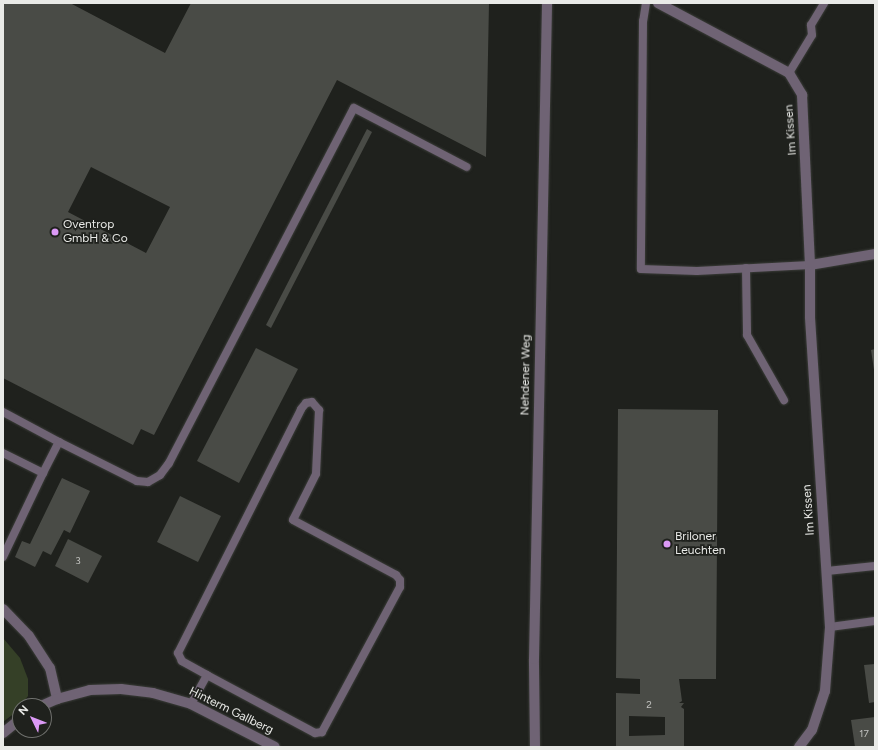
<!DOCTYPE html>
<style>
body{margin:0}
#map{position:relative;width:878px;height:750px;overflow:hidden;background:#1f211d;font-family:Figtree,sans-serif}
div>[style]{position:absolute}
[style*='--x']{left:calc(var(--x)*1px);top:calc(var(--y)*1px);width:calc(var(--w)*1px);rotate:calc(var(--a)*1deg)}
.green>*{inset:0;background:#354027}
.building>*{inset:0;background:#494b46}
.roads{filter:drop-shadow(0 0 1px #3b3d39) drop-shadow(0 0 1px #3b3d39)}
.service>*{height:8px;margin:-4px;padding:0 4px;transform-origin:4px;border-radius:4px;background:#6f6374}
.minor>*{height:10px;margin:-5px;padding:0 5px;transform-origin:5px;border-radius:5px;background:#6f6374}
.tertiary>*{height:10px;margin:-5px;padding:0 5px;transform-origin:5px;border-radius:5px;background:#6f6374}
.dots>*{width:11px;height:11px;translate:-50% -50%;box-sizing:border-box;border:2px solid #1f211d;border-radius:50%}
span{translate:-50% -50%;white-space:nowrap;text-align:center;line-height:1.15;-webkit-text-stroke:3.5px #1f211d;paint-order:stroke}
.number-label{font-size:10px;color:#c1c2bf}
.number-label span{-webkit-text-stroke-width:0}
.street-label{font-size:12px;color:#e9eae7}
.poi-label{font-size:12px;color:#e9eae7}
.left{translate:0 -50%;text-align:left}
.frame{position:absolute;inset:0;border:4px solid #e9eae7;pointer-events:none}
.north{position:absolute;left:12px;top:698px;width:40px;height:40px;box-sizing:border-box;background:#1f211d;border:1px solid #70716e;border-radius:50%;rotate:313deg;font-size:11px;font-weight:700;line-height:16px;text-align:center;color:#e9eae7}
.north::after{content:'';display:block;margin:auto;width:14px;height:18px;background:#db99f5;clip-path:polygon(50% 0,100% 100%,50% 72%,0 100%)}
</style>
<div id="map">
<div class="green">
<div style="clip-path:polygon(3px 638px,20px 658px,28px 679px,28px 696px,16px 712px,3px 722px)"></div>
</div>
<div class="building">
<div style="clip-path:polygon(evenodd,3px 3px,70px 3px,165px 53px,191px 3px,489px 3px,486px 157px,337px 80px,154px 435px,141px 429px,133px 445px,3px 378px,3px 3px,91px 167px,170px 207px,146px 253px,68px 212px,91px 167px)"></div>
<div style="clip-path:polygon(367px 129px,372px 132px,271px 328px,266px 325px)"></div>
<div style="clip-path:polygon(256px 348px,298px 369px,239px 483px,197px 461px)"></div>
<div style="clip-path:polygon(875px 349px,875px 370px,874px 370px,871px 350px)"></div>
<div style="clip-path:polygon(evenodd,618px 409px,718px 410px,716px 679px,679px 679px,682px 701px,679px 703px,684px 703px,681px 707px,684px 709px,684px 747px,616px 747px,616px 693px,640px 694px,640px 679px,616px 678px,618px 409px,629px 716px,665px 717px,665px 735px,629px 736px,629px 716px)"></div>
<div style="clip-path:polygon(62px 478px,90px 491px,70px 533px,64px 530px,51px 555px,43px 551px,35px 567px,15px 557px,22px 541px,30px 544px)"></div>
<div style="clip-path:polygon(180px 496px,221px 516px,198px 562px,157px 542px)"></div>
<div style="clip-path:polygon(68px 539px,102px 556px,88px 583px,55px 566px)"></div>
<div style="clip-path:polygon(875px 664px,875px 702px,869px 703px,864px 665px)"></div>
<div style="clip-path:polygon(875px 717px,875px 747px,855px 747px,851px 720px)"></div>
</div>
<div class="roads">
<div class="service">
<div style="--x:646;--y:3;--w:18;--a:99"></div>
<div style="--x:643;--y:21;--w:248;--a:90.5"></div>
<div style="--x:641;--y:269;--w:56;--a:2"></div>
<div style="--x:697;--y:271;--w:113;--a:-3"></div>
<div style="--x:789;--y:73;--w:44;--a:-58.8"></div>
<div style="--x:812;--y:35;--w:10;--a:-96"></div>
<div style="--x:811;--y:25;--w:26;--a:-59"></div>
<div style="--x:746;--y:268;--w:67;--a:89.1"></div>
<div style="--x:747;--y:335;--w:75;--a:60.4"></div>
<div style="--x:3;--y:412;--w:64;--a:28.2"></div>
<div style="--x:3;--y:453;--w:45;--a:26.6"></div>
<div style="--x:43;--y:473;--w:93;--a:115.5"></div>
<div style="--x:43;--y:473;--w:35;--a:-63"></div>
<div style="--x:59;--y:442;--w:87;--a:26.6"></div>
<div style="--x:137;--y:481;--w:11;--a:5"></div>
<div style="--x:148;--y:482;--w:14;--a:-30"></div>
<div style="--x:160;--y:475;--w:15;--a:-53"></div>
<div style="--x:169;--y:463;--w:400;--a:-62.5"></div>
<div style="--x:354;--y:108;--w:127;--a:27.6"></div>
<div style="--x:827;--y:571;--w:48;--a:-5.9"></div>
<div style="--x:830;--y:627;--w:45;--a:-7.6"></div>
<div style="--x:191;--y:704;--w:33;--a:-61"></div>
<div style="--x:207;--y:675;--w:29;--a:-151"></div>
<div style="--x:182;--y:661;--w:9;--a:-117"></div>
<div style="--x:178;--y:653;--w:273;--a:-63.2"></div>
<div style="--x:301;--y:409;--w:8;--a:-50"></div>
<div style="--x:306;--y:403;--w:6;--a:-9"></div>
<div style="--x:312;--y:402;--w:11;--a:49"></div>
<div style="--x:319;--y:410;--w:64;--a:92.7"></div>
<div style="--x:316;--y:474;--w:51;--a:116.6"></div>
<div style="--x:293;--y:520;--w:117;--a:28.1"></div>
<div style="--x:396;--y:575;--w:6;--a:51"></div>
<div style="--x:400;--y:580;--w:7;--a:90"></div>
<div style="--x:400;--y:587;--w:165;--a:118.3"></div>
<div style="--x:322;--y:732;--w:7;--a:172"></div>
<div style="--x:315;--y:733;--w:123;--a:-151.8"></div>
</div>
<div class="minor">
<div style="--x:658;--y:3;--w:149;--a:28.1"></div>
<div style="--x:789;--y:73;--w:26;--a:59"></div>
<div style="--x:802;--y:95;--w:170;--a:87.3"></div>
<div style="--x:3;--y:609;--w:37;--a:46"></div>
<div style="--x:29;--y:636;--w:38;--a:57"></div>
<div style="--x:50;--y:668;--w:32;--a:77"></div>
<div style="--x:41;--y:706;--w:17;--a:-24"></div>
<div style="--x:57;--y:699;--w:34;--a:-15"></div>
<div style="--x:90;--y:690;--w:31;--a:-2"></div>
<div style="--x:121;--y:689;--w:32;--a:7"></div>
<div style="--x:153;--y:693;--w:40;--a:16"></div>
<div style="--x:191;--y:704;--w:94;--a:27.1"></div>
<div style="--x:3;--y:733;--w:22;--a:-39"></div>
<div style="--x:799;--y:747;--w:21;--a:-53"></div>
<div style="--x:812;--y:730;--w:41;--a:-71.6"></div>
<div style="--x:825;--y:691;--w:64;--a:-85.5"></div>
<div style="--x:830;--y:627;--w:311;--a:-93.7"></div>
<div style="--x:810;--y:317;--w:52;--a:-90"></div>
<div style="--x:810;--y:265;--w:66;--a:-9.6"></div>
</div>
<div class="tertiary">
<div style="--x:535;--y:747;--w:88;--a:-90.7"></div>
<div style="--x:534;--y:659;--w:656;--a:-88.86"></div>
</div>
</div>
<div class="dots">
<div style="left:55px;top:232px;background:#db99f5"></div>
<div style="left:667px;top:544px;background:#db99f5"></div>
</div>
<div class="number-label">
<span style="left:78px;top:561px">3</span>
<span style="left:649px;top:705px">2</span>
<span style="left:864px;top:734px">17</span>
</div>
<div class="street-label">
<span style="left:791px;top:130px;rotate:-94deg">Im Kissen</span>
<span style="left:526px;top:375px;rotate:-89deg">Nehdener Weg</span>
<span style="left:809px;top:510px;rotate:-94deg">Im Kissen</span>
<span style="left:231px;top:711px;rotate:26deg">Hinterm Gallberg</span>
</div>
<div class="poi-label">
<span class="left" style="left:63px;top:232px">Oventrop<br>GmbH &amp; Co</span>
<span class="left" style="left:675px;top:544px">Briloner<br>Leuchten</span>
</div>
<div class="frame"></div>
<div class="north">N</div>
</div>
